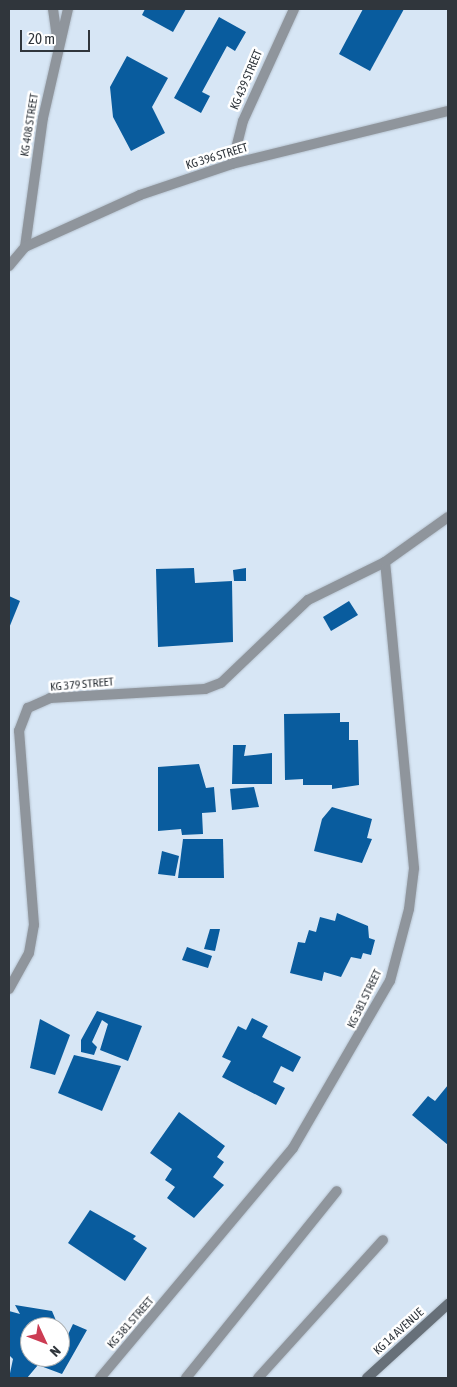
<!DOCTYPE html>
<style>
body{margin:0}
#map{position:relative;width:457px;height:1387px;overflow:hidden;background:#d7e6f5;font-family:"Asap Condensed",sans-serif}
div>[style]{position:absolute}
[style*='--x']{left:calc(var(--x)*1px);top:calc(var(--y)*1px);width:calc(var(--w)*1px);rotate:calc(var(--a)*1deg)}
.building>*{inset:0;background:#095c9e}
.roads{filter:drop-shadow(0 0 1px #b6c3d0) drop-shadow(0 0 1px #b6c3d0)}
.lane>*{height:10px;margin:-5px;padding:0 5px;transform-origin:5px;border-radius:5px;background:#8f959c}
.street>*{height:10px;margin:-5px;padding:0 5px;transform-origin:5px;border-radius:5px;background:#8f959c}
.secondary>*{height:10px;margin:-5px;padding:0 5px;transform-origin:5px;border-radius:5px;background:#677079}
span{translate:-50% -50%;white-space:nowrap;text-align:center;line-height:1.15;-webkit-text-stroke:5px #fff;paint-order:stroke}
.street-label{font-size:12px;color:#30363c}
.frame{position:absolute;inset:0;border:10px solid #30363c;pointer-events:none}
.north{position:absolute;left:20px;top:1317px;width:50px;height:50px;box-sizing:border-box;background:#fff;border:1px solid #acafb1;border-radius:50%;rotate:133deg;font-size:14px;font-weight:700;line-height:20px;text-align:center;color:#30363c}
.north::after{content:'';display:block;margin:auto;width:18px;height:22px;background:#cc3c53;clip-path:polygon(50% 0,100% 100%,50% 72%,0 100%)}
.scale{position:absolute;left:20px;top:30px;width:70px;height:22px;box-sizing:border-box;border:2px solid #30363c;border-top:0;padding-left:6px;font-size:15px;line-height:18px;white-space:nowrap;color:#30363c;-webkit-text-stroke:4px #fff;paint-order:stroke}
</style>
<div id="map">
<div class="building">
<div style="clip-path:polygon(145px 9px,186px 9px,173px 32px,142px 15px)"></div>
<div style="clip-path:polygon(363px 9px,404px 9px,370px 71px,339px 54px)"></div>
<div style="clip-path:polygon(219px 17px,246px 32px,235px 51px,227px 46px,202px 92px,210px 96px,201px 113px,174px 98px)"></div>
<div style="clip-path:polygon(127px 56px,168px 78px,152px 107px,165px 133px,131px 151px,113px 117px,110px 87px)"></div>
<div style="clip-path:polygon(194px 568px,195px 583px,232px 581px,233px 642px,158px 647px,156px 569px)"></div>
<div style="clip-path:polygon(246px 568px,246px 581px,234px 581px,233px 570px)"></div>
<div style="clip-path:polygon(9px 596px,20px 601px,9px 628px)"></div>
<div style="clip-path:polygon(349px 601px,358px 615px,331px 631px,323px 617px)"></div>
<div style="clip-path:polygon(340px 713px,340px 722px,349px 722px,349px 740px,358px 740px,359px 785px,332px 789px,332px 785px,303px 785px,303px 779px,285px 780px,284px 714px)"></div>
<div style="clip-path:polygon(233px 745px,246px 745px,244px 756px,272px 753px,272px 784px,232px 784px)"></div>
<div style="clip-path:polygon(199px 764px,206px 788px,214px 787px,216px 812px,202px 813px,203px 834px,182px 835px,181px 829px,158px 831px,158px 767px)"></div>
<div style="clip-path:polygon(254px 787px,259px 807px,232px 810px,230px 789px)"></div>
<div style="clip-path:polygon(332px 807px,372px 819px,367px 838px,372px 839px,362px 863px,314px 851px,322px 819px)"></div>
<div style="clip-path:polygon(183px 839px,223px 839px,224px 878px,178px 878px)"></div>
<div style="clip-path:polygon(162px 851px,179px 856px,175px 876px,158px 874px)"></div>
<div style="clip-path:polygon(337px 913px,368px 926px,369px 938px,375px 940px,371px 955px,363px 953px,361px 959px,351px 957px,341px 977px,324px 972px,322px 981px,290px 973px,298px 942px,305px 943px,309px 930px,316px 932px,320px 917px,335px 921px)"></div>
<div style="clip-path:polygon(210px 929px,220px 929px,215px 951px,204px 949px)"></div>
<div style="clip-path:polygon(187px 947px,212px 956px,208px 968px,182px 960px)"></div>
<div style="clip-path:polygon(97px 1011px,142px 1026px,128px 1061px,100px 1050px,108px 1024px,102px 1020px,92px 1042px,97px 1047px,94px 1055px,81px 1052px,81px 1040px)"></div>
<div style="clip-path:polygon(252px 1018px,268px 1026px,262px 1037px,301px 1057px,293px 1072px,281px 1066px,273px 1082px,285px 1088px,276px 1105px,222px 1077px,231px 1061px,222px 1057px,238px 1026px,246px 1030px)"></div>
<div style="clip-path:polygon(40px 1019px,70px 1035px,55px 1075px,30px 1068px)"></div>
<div style="clip-path:polygon(74px 1055px,121px 1066px,102px 1111px,58px 1093px)"></div>
<div style="clip-path:polygon(448px 1085px,448px 1145px,412px 1115px,428px 1096px,435px 1101px)"></div>
<div style="clip-path:polygon(179px 1112px,225px 1146px,217px 1157px,224px 1162px,213px 1177px,224px 1185px,194px 1218px,167px 1198px,175px 1187px,165px 1180px,172px 1169px,150px 1153px)"></div>
<div style="clip-path:polygon(90px 1210px,136px 1236px,133px 1239px,147px 1248px,125px 1281px,68px 1243px)"></div>
<div style="clip-path:polygon(15px 1305px,52px 1311px,57px 1323px,56px 1327px,30px 1327px,30px 1357px,60px 1357px,60px 1339px,65px 1341px,73px 1324px,87px 1330px,62px 1374px,38px 1365px,27px 1378px,9px 1378px,13px 1359px,9px 1355px,9px 1311px,20px 1314px)"></div>
</div>
<div class="roads">
<div class="lane">
<div style="--x:186;--y:1378;--w:240;--a:-51.1"></div>
<div style="--x:258;--y:1378;--w:186;--a:-47.8"></div>
</div>
<div class="street">
<div style="--x:53;--y:9;--w:28;--a:82"></div>
<div style="--x:232;--y:164;--w:44;--a:-75.7"></div>
<div style="--x:243;--y:121;--w:123;--a:-65.5"></div>
<div style="--x:25;--y:247;--w:130;--a:-82.1"></div>
<div style="--x:43;--y:118;--w:112;--a:-77.1"></div>
<div style="--x:9;--y:266;--w:25;--a:-50"></div>
<div style="--x:25;--y:247;--w:126;--a:-24.3"></div>
<div style="--x:140;--y:195;--w:97;--a:-18.6"></div>
<div style="--x:232;--y:164;--w:222;--a:-13.8"></div>
<div style="--x:9;--y:989;--w:41;--a:-60.9"></div>
<div style="--x:29;--y:953;--w:28;--a:-80"></div>
<div style="--x:34;--y:925;--w:195;--a:-94.4"></div>
<div style="--x:19;--y:731;--w:25;--a:-69"></div>
<div style="--x:28;--y:708;--w:24;--a:-24"></div>
<div style="--x:50;--y:698;--w:155;--a:-3.3"></div>
<div style="--x:205;--y:689;--w:17;--a:-21"></div>
<div style="--x:221;--y:683;--w:120;--a:-43.7"></div>
<div style="--x:308;--y:600;--w:86;--a:-26.3"></div>
<div style="--x:100;--y:1378;--w:300;--a:-50"></div>
<div style="--x:293;--y:1148;--w:193;--a:-59.9"></div>
<div style="--x:390;--y:981;--w:74;--a:-75.2"></div>
<div style="--x:409;--y:909;--w:41;--a:-83"></div>
<div style="--x:414;--y:868;--w:307;--a:-95.4"></div>
<div style="--x:385;--y:562;--w:77;--a:-35.5"></div>
</div>
<div class="secondary">
<div style="--x:367;--y:1378;--w:110;--a:-42.4"></div>
</div>
</div>
<div class="street-label">
<span style="left:247px;top:80px;rotate:-67deg">KG 439 STREET</span>
<span style="left:30px;top:125px;rotate:-81deg">KG 408 STREET</span>
<span style="left:217px;top:157px;rotate:-17deg">KG 396 STREET</span>
<span style="left:82px;top:685px;rotate:-5deg">KG 379 STREET</span>
<span style="left:365px;top:999px;rotate:-64deg">KG 381 STREET</span>
<span style="left:131px;top:1323px;rotate:-49deg">KG 381 STREET</span>
<span style="left:399px;top:1332px;rotate:-42deg">KG 14 AVENUE</span>
</div>
<div class="frame"></div>
<div class="north">N</div>
<div class="scale">20 m</div>
</div>
